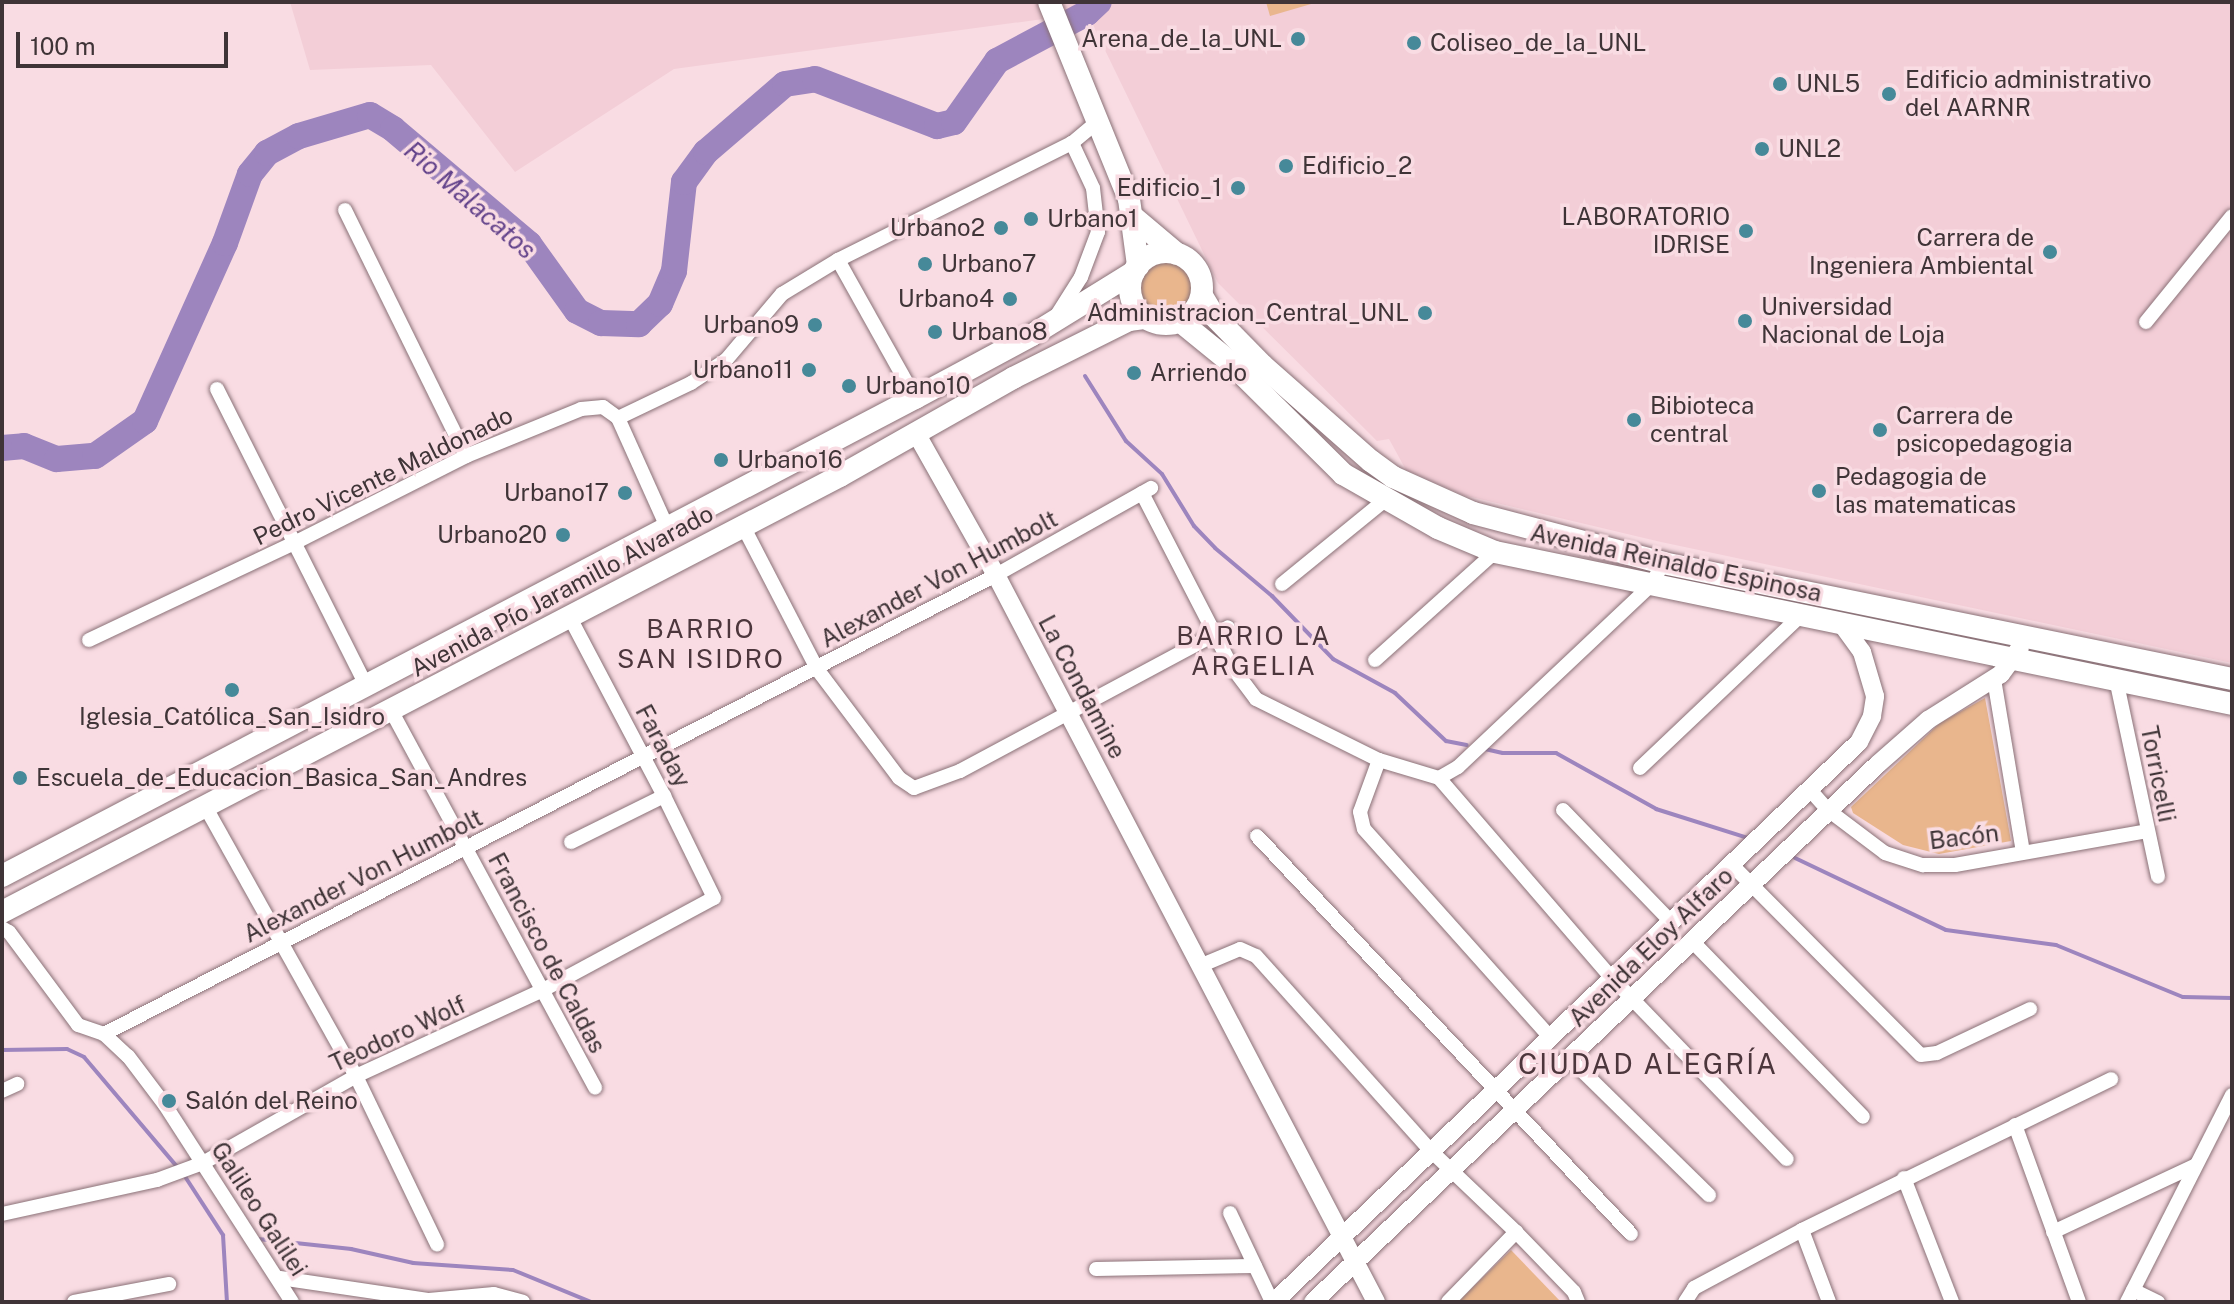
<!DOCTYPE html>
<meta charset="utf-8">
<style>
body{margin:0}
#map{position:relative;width:2234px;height:1304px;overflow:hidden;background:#f9dce3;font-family:"Public Sans",sans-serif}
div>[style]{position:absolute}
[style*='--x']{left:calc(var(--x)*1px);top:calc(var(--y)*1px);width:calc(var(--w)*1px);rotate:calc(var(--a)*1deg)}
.built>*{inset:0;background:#f3ced7}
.green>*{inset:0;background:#e9b68d}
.round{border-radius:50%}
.stream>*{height:4px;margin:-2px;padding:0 2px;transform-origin:2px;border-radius:2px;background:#9d85be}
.river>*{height:26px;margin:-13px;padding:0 13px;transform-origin:13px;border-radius:13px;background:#9d85be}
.roads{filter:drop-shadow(0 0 2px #8a7177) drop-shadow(0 0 2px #8a7177)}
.minor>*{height:14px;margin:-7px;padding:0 7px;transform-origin:7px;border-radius:7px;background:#fff}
.tertiary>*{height:18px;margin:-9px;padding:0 9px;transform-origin:9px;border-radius:9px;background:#fff}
.primary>*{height:22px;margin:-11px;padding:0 11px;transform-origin:11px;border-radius:11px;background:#fff}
.primary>.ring{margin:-11px;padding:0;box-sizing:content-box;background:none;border:22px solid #fff;border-radius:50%}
.dots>*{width:22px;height:22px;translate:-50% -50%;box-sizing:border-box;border:4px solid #f9dce3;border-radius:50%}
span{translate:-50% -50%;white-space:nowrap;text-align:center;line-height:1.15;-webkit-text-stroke:7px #f9dce3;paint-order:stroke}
.poi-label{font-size:24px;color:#3f3437}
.right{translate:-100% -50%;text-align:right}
.left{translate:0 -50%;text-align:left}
.street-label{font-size:24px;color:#3f3437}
.water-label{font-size:26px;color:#63438b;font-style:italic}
.neighbourhood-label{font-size:26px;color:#4c363c;letter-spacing:2px}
.quarter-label{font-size:28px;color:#4c363c;letter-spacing:2px}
.frame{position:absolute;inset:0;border:4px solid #3f3437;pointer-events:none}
.scale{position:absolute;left:16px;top:32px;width:212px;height:36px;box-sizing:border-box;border:4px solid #3f3437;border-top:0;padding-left:10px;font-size:24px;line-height:28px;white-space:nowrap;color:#3f3437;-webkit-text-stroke:6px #f9dce3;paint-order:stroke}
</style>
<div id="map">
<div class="built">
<div style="clip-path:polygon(290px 2px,2232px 2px,2232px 663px,1661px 542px,1463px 495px,1406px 470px,1389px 439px,1377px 441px,1218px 283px,1087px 13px,674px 69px,515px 172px,431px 65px,310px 70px)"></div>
</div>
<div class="green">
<div style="clip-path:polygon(1266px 2px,1318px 2px,1270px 16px)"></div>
<div class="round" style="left:1140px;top:262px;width:52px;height:52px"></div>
<div style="clip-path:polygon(1985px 698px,2011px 841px,1939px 854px,1903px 845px,1853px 813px,1851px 807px,1940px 723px)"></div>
<div style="clip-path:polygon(1511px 1250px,1561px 1302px,1458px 1302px)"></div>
</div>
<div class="stream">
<div style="--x:1085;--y:376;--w:77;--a:57.8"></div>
<div style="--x:1126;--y:441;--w:49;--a:42.5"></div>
<div style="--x:1162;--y:474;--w:61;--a:58.4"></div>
<div style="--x:1194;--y:526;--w:30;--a:46"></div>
<div style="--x:1215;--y:548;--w:75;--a:40.1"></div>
<div style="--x:1272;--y:596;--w:88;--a:45.9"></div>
<div style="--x:1333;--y:659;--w:71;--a:28.7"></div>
<div style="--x:1395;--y:693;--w:70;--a:43.3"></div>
<div style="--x:1446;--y:741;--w:21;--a:11"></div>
<div style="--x:1485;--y:749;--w:18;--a:13"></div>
<div style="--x:1503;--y:753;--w:53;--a:0"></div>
<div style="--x:1556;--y:753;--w:115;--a:29.2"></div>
<div style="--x:1656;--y:809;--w:96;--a:17.5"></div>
<div style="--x:1795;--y:858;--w:167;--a:25.5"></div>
<div style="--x:1946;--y:930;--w:111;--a:7.8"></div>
<div style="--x:2056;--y:945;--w:137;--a:22.3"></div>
<div style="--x:2183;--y:997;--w:49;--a:1.2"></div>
<div style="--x:2;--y:1050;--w:65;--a:-0.9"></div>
<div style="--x:67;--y:1049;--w:19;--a:25"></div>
<div style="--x:84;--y:1057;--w:145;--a:49.7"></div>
<div style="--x:184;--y:1175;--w:72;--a:57"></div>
<div style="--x:223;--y:1235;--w:67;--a:86.6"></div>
<div style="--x:258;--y:1239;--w:94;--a:6.1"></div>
<div style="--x:351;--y:1249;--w:64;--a:12.7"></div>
<div style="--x:413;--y:1263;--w:100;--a:4"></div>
<div style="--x:513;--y:1270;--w:84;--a:22.3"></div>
</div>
<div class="river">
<div style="--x:2;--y:448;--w:22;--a:-5"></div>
<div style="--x:24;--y:446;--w:35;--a:22"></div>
<div style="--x:57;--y:459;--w:38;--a:-5"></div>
<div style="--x:95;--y:456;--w:61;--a:-35"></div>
<div style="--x:145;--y:421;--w:195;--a:-65.8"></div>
<div style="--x:225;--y:243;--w:73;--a:-70.1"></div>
<div style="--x:250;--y:174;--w:27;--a:-51"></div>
<div style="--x:267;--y:153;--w:36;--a:-28"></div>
<div style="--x:299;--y:136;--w:74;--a:-16.5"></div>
<div style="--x:370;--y:115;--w:27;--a:31"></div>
<div style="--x:393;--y:129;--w:178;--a:40.2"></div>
<div style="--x:529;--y:244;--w:82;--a:54.4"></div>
<div style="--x:577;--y:311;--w:27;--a:27"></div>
<div style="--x:601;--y:323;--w:38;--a:2"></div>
<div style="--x:639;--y:324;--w:29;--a:-44"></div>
<div style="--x:660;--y:304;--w:36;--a:-67"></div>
<div style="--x:674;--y:271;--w:90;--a:-83.6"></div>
<div style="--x:684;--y:182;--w:37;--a:-54"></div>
<div style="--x:706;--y:152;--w:104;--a:-40.7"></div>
<div style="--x:785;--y:84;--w:30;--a:-9"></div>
<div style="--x:815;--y:79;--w:131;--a:21.1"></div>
<div style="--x:937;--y:126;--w:17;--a:-13"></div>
<div style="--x:954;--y:122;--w:75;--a:-54.8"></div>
<div style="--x:997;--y:61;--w:102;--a:-28.1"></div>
<div style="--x:1087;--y:13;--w:16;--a:-43"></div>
</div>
<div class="roads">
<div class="minor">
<div style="--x:345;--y:210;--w:274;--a:63.8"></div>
<div style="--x:838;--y:260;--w:158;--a:60.8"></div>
<div style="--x:1057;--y:315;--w:45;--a:-57.7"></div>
<div style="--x:1081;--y:277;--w:48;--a:-69.3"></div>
<div style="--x:1098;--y:232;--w:44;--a:-96.5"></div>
<div style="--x:1093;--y:188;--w:50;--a:-115"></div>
<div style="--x:2146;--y:322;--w:136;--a:-50.9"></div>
<div style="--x:217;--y:389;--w:331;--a:63.3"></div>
<div style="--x:618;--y:418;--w:117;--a:65.8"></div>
<div style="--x:1142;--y:493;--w:196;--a:62.7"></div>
<div style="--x:1232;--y:667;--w:40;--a:53"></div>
<div style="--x:1256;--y:699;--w:137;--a:26.4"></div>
<div style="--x:1379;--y:760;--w:55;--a:110.1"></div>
<div style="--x:1360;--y:812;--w:17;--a:77"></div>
<div style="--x:1364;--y:829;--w:278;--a:48.2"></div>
<div style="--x:743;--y:526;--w:161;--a:62.6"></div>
<div style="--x:817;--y:669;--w:136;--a:53"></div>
<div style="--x:899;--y:778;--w:18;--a:34"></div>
<div style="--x:914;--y:788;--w:49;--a:-20.3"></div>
<div style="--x:960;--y:771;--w:304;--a:-28.2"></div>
<div style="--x:1282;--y:584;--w:133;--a:-39.2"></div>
<div style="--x:89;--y:640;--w:229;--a:-25.3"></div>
<div style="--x:296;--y:542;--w:191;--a:-26.8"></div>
<div style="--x:466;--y:456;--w:124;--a:-22.2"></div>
<div style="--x:581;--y:409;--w:22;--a:-5"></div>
<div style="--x:603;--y:407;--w:19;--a:36"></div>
<div style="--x:618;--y:418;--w:81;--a:-25.6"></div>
<div style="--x:691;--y:383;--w:42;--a:-33.3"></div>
<div style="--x:726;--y:360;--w:87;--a:-49.7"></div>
<div style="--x:782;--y:294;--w:66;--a:-31.3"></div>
<div style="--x:838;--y:260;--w:262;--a:-26.6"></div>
<div style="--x:1072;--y:143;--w:33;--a:-40"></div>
<div style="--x:1375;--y:660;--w:161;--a:-42"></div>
<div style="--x:1994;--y:679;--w:175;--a:80.5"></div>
<div style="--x:2116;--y:679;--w:202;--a:78"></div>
<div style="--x:392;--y:712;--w:427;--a:61.6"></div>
<div style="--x:1379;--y:760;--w:63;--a:16.7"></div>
<div style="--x:1439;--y:778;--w:263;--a:49.2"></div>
<div style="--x:1611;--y:977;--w:253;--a:46"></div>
<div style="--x:1640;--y:768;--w:221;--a:-43.5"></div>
<div style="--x:1439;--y:778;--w:22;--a:-30"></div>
<div style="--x:1458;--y:767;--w:265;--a:-43.3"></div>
<div style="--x:1651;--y:585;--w:25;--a:-61"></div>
<div style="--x:1810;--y:790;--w:27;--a:48"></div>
<div style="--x:1828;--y:810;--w:71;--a:37"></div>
<div style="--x:1885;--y:853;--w:40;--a:18"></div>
<div style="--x:1923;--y:865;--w:32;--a:0"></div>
<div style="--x:1955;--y:865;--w:195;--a:-10"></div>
<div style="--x:205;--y:806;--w:309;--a:60.8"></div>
<div style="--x:356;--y:1076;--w:187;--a:64.3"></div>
<div style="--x:1563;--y:810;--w:156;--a:46"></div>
<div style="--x:1257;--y:836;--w:546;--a:46.78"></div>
<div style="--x:571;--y:842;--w:104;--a:-26.3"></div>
<div style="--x:1731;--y:864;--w:269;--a:45.2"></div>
<div style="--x:1921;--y:1055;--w:16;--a:-7"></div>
<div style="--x:1937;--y:1053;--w:103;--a:-25.3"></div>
<div style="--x:2;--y:928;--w:8;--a:30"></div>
<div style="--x:9;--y:932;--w:116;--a:53.4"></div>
<div style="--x:78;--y:1025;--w:28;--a:19"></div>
<div style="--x:104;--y:1034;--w:33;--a:43"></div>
<div style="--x:128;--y:1056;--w:61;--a:52.9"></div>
<div style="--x:165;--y:1105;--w:234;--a:57.2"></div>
<div style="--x:1692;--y:941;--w:245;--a:45.8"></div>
<div style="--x:1202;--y:965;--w:41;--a:-22.8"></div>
<div style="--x:1240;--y:949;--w:17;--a:24"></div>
<div style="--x:1256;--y:956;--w:261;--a:48.1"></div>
<div style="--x:1430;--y:1150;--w:119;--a:43.6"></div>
<div style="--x:1516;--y:1232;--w:83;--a:46"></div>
<div style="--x:1574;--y:1292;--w:11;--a:68"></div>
<div style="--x:104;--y:1034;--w:1003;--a:-27.23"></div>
<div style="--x:996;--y:575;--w:178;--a:-29.3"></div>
<div style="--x:1569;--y:1058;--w:196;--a:44.4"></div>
<div style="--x:2;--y:1091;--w:17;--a:-25"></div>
<div style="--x:2015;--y:1125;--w:188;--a:70.1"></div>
<div style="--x:1904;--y:1178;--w:133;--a:68.8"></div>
<div style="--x:1230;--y:1213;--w:98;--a:64.7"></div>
<div style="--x:2;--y:1214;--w:159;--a:-12.4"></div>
<div style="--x:157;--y:1180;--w:49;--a:-20.3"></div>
<div style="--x:203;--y:1163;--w:176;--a:-29.6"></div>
<div style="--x:356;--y:1076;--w:204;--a:-24.7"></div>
<div style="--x:541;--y:991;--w:196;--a:-28.3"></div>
<div style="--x:714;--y:898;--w:114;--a:-116.1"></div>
<div style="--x:664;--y:796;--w:204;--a:-117.8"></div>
<div style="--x:1802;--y:1230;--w:77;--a:69.4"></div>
<div style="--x:2053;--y:1232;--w:158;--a:-25.1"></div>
<div style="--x:1096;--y:1269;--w:159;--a:-1.1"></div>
<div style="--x:280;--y:1278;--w:151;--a:8.4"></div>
<div style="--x:429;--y:1300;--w:65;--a:-5.3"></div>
<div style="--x:494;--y:1294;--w:30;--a:15"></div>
<div style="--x:2133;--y:1290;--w:28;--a:26"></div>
<div style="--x:74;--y:1302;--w:97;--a:-10.7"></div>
<div style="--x:1448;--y:1302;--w:98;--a:-45.8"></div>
<div style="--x:1685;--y:1302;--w:17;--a:-57"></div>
<div style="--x:1694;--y:1288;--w:123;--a:-28.2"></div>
<div style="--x:1802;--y:1230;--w:344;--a:-26"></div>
<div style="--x:2127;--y:1302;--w:232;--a:-63.1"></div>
</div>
<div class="tertiary">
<div style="--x:916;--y:433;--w:163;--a:60.6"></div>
<div style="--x:996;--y:575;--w:820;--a:62.4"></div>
<div style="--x:1274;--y:1302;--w:810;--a:-43.75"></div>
<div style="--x:1859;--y:742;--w:29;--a:-63"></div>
<div style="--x:1872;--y:716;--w:20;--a:-81"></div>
<div style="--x:1875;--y:696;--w:46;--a:-106.5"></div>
<div style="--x:1862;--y:652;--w:34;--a:-126"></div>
<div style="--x:1313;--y:1302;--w:780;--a:-43.6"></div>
<div style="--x:1878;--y:764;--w:67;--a:-41.3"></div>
<div style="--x:1928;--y:720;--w:86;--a:-32.2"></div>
<div style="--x:2001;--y:674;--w:32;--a:-54"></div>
</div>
<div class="primary">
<div style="--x:1049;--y:2;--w:213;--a:67.9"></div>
<div style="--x:1129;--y:199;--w:68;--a:82.3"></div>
<div style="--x:1133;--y:217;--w:57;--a:40.1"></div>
<div class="ring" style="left:1130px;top:252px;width:50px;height:50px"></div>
<div style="--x:1202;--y:296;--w:23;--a:59"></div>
<div style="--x:1214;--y:316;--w:69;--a:45.6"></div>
<div style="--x:1262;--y:365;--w:145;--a:41.4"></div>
<div style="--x:1371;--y:461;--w:27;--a:36"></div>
<div style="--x:1393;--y:477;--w:88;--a:24.2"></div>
<div style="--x:1473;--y:513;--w:196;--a:14.7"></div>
<div style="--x:1663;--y:563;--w:581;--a:11.52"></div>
<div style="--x:1181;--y:322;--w:63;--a:39.2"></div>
<div style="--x:1230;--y:362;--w:159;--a:44.7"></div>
<div style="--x:1343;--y:474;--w:109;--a:29.6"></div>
<div style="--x:1438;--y:528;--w:62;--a:22.8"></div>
<div style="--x:1495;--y:552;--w:753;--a:11.65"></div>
<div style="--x:2;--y:876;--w:1031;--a:-27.63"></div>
<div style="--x:915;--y:398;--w:133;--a:-28.3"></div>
<div style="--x:1032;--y:335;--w:120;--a:-31.7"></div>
<div style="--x:2;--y:912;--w:945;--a:-27.49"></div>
<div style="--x:840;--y:476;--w:199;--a:-29.5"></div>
<div style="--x:1013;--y:378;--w:130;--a:-26.6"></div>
<div style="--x:1129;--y:320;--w:17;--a:-7"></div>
</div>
</div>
<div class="dots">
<div style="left:1298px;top:39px;background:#468999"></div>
<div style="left:1414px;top:43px;background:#468999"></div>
<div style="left:1780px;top:84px;background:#468999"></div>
<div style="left:1889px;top:94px;background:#468999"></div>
<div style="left:1762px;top:149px;background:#468999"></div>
<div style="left:1286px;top:166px;background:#468999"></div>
<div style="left:1238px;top:188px;background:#468999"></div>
<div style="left:1031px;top:219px;background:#468999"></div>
<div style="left:1001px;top:228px;background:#468999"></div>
<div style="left:1746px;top:231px;background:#468999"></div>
<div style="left:2050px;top:252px;background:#468999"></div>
<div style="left:925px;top:264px;background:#468999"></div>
<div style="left:1010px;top:299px;background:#468999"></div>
<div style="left:1425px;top:313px;background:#468999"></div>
<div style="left:1745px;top:321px;background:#468999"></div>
<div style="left:815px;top:325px;background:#468999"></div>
<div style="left:935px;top:332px;background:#468999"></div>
<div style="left:809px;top:370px;background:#468999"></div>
<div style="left:1134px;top:373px;background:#468999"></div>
<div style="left:849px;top:386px;background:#468999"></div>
<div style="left:1634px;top:420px;background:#468999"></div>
<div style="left:1880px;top:430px;background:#468999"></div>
<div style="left:721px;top:460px;background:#468999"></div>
<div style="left:1819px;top:491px;background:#468999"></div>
<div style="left:625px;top:493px;background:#468999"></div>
<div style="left:563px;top:535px;background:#468999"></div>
<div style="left:232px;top:690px;background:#468999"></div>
<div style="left:20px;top:778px;background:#468999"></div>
<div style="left:169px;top:1101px;background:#468999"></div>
</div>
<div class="poi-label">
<span class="right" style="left:1282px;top:39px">Arena_de_la_UNL</span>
<span class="left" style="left:1430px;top:43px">Coliseo_de_la_UNL</span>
<span class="left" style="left:1905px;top:94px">Edificio administrativo<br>del AARNR</span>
<span class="left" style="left:1796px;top:84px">UNL5</span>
<span class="left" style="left:1778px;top:149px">UNL2</span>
<span class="left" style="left:1302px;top:166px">Edificio_2</span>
<span class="right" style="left:1222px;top:188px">Edificio_1</span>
<span class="right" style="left:1730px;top:231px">LABORATORIO<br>IDRISE</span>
<span class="left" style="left:1047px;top:219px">Urbano1</span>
<span class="right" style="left:985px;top:228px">Urbano2</span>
<span class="right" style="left:2034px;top:252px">Carrera de<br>Ingeniera Ambiental</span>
<span class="left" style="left:941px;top:264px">Urbano7</span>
<span class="right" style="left:994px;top:299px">Urbano4</span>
<span class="left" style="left:1761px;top:321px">Universidad<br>Nacional de Loja</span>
<span class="right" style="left:1409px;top:313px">Administracion_Central_UNL</span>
<span class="right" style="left:799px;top:325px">Urbano9</span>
<span class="left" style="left:951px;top:332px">Urbano8</span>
<span class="right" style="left:793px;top:370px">Urbano11</span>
<span class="left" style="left:1150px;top:373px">Arriendo</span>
<span class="left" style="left:865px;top:386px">Urbano10</span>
<span class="left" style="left:1650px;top:420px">Bibioteca<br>central</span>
<span class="left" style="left:1896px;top:430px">Carrera de<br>psicopedagogia</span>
<span class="left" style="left:737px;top:460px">Urbano16</span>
<span class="left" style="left:1835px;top:491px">Pedagogia de<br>las matematicas</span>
<span class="right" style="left:609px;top:493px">Urbano17</span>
<span class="right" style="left:547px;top:535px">Urbano20</span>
<span style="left:232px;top:717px">Iglesia_Católica_San_Isidro</span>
<span class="left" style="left:36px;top:778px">Escuela_de_Educacion_Basica_San_Andres</span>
<span class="left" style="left:185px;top:1101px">Salón del Reino</span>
</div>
<div class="street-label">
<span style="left:383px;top:476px;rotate:-26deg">Pedro Vicente Maldonado</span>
<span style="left:1676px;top:563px;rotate:12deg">Avenida Reinaldo Espinosa</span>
<span style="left:939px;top:579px;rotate:-28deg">Alexander Von Humbolt</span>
<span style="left:562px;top:591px;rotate:-28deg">Avenida Pío Jaramillo Alvarado</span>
<span style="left:1082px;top:687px;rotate:62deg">La Condamine</span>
<span style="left:663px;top:746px;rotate:62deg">Faraday</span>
<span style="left:2158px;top:774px;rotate:79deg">Torricelli</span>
<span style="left:1964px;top:837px;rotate:-7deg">Bacón</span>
<span style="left:363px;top:876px;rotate:-27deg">Alexander Von Humbolt</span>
<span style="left:1651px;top:947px;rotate:-44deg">Avenida Eloy Alfaro</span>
<span style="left:547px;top:953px;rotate:62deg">Francisco de Caldas</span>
<span style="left:398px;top:1034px;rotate:-25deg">Teodoro Wolf</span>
<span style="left:259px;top:1209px;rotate:57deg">Galileo Galilei</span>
</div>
<div class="water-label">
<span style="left:470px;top:200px;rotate:41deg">Rio Malacatos</span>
</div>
<div class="neighbourhood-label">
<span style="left:701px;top:644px">BARRIO<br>SAN ISIDRO</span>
<span style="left:1254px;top:651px">BARRIO LA<br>ARGELIA</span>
</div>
<div class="quarter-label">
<span style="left:1648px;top:1064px">CIUDAD ALEGRÍA</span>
</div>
<div class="frame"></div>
<div class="scale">100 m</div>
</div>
